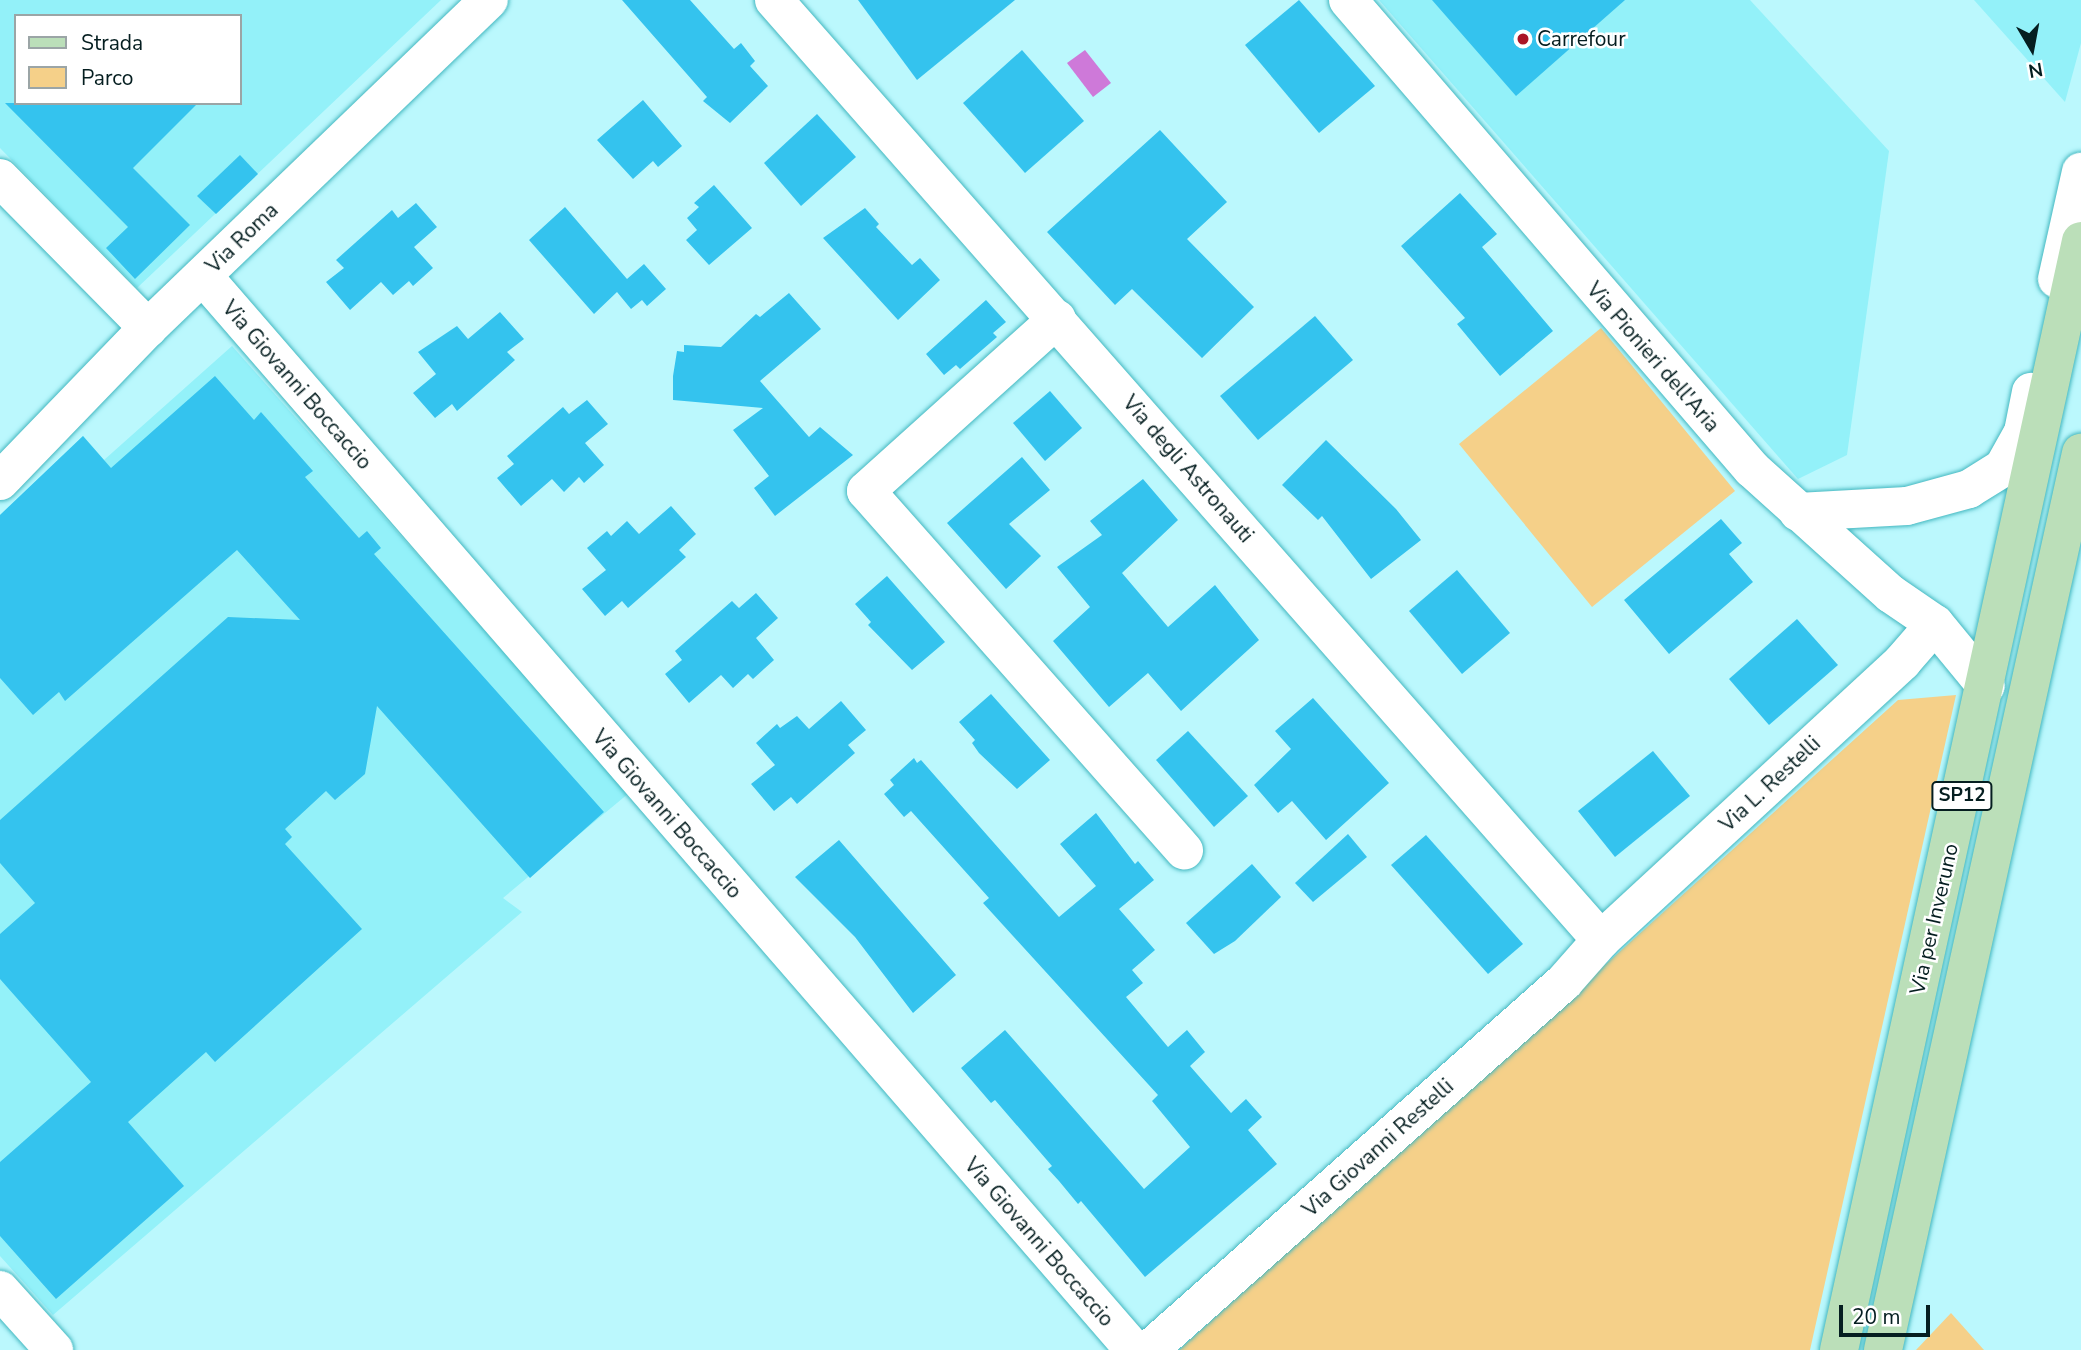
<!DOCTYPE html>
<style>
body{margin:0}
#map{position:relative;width:2081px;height:1350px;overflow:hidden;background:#bbf8fd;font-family:"Nunito Sans",sans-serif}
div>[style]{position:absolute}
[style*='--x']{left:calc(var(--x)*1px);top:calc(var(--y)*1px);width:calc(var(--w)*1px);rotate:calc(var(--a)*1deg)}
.built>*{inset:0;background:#93f1f9}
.green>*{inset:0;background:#f5d089}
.water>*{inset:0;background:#ce79d9}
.building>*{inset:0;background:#34c3ee}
.roads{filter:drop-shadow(0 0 2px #43b7c0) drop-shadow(0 0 2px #43b7c0)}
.minor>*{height:38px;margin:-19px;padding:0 19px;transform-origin:19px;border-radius:19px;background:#fff}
.major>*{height:38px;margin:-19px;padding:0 19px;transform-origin:19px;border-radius:19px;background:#bbdfb9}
.dots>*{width:19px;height:19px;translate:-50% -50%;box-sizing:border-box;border:4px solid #fff;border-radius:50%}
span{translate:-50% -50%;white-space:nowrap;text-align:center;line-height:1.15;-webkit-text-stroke:5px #fff;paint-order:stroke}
.shield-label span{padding:2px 5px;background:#fff;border:2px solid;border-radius:5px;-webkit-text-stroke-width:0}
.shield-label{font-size:19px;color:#051e20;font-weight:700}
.poi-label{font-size:21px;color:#051e20}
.left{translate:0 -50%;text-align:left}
.street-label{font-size:21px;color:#051e20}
.legend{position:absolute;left:14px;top:14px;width:228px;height:91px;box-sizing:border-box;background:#fff;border:2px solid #9ba5a6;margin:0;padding:9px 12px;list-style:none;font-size:21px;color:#051e20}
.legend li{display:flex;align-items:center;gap:14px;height:35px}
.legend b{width:35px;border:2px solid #9ba5a6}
.north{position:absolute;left:1997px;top:14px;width:70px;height:70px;-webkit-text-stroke:5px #fff;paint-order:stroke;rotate:170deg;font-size:19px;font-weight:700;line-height:28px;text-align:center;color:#051e20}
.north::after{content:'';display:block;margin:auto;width:24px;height:32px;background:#051e20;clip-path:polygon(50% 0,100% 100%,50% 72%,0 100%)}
.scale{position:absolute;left:1839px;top:1305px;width:91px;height:32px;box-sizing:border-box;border:4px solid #051e20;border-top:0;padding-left:9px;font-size:21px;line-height:24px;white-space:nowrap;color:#051e20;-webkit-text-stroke:5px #fff;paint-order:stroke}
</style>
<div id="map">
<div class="built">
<div style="clip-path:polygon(evenodd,0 0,441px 0,137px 288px,0 148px,0 0,16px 16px,240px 16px,240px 103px,16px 103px,16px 16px)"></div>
<div style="clip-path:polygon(1379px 0,1750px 0,1889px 151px,1847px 455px,1798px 479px)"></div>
<div style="clip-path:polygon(1974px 0,2081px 0,2081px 43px,2065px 102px)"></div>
<div style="clip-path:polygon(232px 346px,629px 793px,503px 898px,522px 912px,53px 1315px,0 1256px,0 515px,83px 436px,104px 460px)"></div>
</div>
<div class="green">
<div style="clip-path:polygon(1601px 328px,1735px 491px,1592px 607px,1459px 444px)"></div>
<div style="clip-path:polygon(1956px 695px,1810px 1350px,1179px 1350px,1898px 700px)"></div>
<div style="clip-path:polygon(1951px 1313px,1984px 1350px,1916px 1350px)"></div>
</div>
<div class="water">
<div style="clip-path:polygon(1085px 50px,1111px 83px,1093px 97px,1067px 63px)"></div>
</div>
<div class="building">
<div style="clip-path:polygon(622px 0,690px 0,734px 49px,741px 43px,755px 61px,750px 66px,768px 86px,730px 123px,703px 101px,707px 97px)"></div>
<div style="clip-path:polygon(858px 0,1015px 0,917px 80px)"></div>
<div style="clip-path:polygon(1299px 0,1375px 86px,1319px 133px,1245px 45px)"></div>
<div style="clip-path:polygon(1432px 0,1625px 0,1516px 96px)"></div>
<div style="clip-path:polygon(1022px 50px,1084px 121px,1025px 173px,963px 103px)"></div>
<div style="clip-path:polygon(643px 100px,682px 146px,658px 167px,653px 161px,633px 179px,597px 140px)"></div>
<div style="clip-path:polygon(5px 103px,198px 103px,133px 168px,190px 225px,135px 279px,106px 248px,128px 227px)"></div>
<div style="clip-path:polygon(817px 114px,856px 157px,801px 206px,764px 163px)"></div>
<div style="clip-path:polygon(1160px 130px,1227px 202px,1187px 239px,1254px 307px,1202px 358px,1132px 289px,1115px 305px,1047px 232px)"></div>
<div style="clip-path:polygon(240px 155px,258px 174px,216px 214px,197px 196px)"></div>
<div style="clip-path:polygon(714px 185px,752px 228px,709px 265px,686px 240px,697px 230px,687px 218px,699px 207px,694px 203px)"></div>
<div style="clip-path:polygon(1460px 193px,1497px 234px,1482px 247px,1553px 331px,1500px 376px,1457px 324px,1465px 318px,1401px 246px)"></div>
<div style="clip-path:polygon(416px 203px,437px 227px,414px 247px,433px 268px,413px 286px,409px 281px,393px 295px,381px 282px,350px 310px,326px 282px,344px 268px,336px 260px,392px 210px,398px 218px)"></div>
<div style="clip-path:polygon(565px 207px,627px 279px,644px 264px,666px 289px,647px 306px,642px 300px,631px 309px,617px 292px,594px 314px,529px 240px)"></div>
<div style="clip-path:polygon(865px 208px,879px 224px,876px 227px,912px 265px,920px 258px,940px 280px,898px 320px,823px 238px)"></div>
<div style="clip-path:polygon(789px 293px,821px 329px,760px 381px,809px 437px,820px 427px,853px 455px,775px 516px,754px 488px,769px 476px,733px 430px,763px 408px,673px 400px,673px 376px,677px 351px,684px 352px,684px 345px,721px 347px,756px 314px,760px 317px)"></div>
<div style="clip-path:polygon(986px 300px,1006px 322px,993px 333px,997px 337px,960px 369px,956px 365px,944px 375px,926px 354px)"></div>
<div style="clip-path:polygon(500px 312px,524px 339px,507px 352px,515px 360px,457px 411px,452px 404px,435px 418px,413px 393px,436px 374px,418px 352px,457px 326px,468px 339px)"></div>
<div style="clip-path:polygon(1315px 316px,1353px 360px,1258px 440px,1220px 396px)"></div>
<div style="clip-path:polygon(215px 376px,254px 420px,261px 412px,313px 471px,305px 477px,359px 538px,367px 531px,381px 548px,374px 554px,604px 812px,530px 878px,377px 706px,365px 774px,335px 800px,326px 791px,285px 829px,292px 837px,285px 844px,362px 929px,215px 1062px,206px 1052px,128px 1122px,184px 1186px,56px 1299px,0 1236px,0 1162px,91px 1082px,0 979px,0 934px,35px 903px,0 863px,0 820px,228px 617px,300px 620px,237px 550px,65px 701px,59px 692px,33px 715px,0 678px,0 515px,83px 436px,111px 468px)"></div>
<div style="clip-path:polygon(1050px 391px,1082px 428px,1045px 461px,1013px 423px)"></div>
<div style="clip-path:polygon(587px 400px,608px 424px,585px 443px,604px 465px,584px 483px,579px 477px,564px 492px,552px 479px,521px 506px,497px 478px,514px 464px,507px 456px,563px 407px,569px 414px)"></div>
<div style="clip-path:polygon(1326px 440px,1396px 509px,1421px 540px,1371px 579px,1322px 516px,1318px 520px,1282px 485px)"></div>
<div style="clip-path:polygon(1022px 457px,1050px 490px,1009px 524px,1041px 556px,1006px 589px,947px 523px)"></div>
<div style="clip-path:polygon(1143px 479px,1178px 520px,1122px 573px,1168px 627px,1215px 585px,1259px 640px,1181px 711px,1148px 673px,1109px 707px,1053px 641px,1090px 607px,1057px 567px,1102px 535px,1090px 521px)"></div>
<div style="clip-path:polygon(671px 506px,696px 534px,679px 550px,686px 557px,628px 608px,622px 601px,605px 616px,582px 589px,606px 570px,587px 548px,607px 531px,611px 536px,627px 521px,639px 534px)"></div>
<div style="clip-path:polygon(1721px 519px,1742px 543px,1729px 554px,1753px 582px,1669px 654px,1624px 600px)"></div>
<div style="clip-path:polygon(1457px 570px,1510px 633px,1462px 674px,1409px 611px)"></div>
<div style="clip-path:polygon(887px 576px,945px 642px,912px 670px,868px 625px,871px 622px,855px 604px)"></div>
<div style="clip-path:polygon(756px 593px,778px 618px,756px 638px,774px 660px,753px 679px,748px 674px,733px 688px,721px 675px,689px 703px,665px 674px,682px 660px,675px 651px,732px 601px,739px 608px)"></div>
<div style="clip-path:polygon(1797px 619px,1838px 665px,1769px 725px,1729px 679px)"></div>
<div style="clip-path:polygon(991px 694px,1050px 760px,1017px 789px,979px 753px,972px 743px,975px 740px,959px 722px)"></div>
<div style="clip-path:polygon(1313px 698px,1389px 783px,1326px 840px,1292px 801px,1278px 813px,1254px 785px,1291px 749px,1275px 731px)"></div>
<div style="clip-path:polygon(841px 701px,866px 730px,848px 745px,855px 753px,797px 804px,791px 797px,774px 811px,751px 784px,775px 765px,756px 743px,777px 724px,780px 728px,797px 716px,809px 729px)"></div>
<div style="clip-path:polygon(1188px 731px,1248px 796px,1214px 827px,1156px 760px)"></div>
<div style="clip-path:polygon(1653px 751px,1690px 796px,1615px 857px,1578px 811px)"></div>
<div style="clip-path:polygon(914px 758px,917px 763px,921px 760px,1059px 917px,1096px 886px,1060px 844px,1096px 813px,1135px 864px,1138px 861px,1154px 880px,1119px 909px,1155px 950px,1132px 970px,1143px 983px,1126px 997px,1168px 1047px,1187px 1030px,1205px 1052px,1190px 1066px,1231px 1113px,1246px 1099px,1262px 1117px,1248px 1130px,1277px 1164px,1145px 1277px,1081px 1201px,1078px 1204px,1059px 1181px,1048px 1169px,1052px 1166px,995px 1100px,991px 1103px,961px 1068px,1005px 1030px,1144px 1189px,1190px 1147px,1152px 1101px,1158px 1095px,983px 903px,989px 898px,911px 811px,904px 817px,884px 794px,894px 785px,890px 780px)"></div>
<div style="clip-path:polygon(1348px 834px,1367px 857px,1313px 902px,1295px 883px)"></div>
<div style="clip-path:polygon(1426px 835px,1523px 944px,1488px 974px,1391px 865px)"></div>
<div style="clip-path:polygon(839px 840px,956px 975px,913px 1013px,855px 937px,795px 877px)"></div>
<div style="clip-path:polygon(1252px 864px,1281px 897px,1235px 941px,1214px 954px,1186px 923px)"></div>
</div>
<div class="roads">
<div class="minor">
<div style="--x:774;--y:0;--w:1252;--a:48.66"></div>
<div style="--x:1348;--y:0;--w:619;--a:49.26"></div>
<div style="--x:1752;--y:469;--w:187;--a:42"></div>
<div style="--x:1891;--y:594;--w:53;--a:34.3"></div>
<div style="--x:1935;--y:624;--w:80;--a:50.6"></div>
<div style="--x:0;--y:178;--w:211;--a:45.4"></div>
<div style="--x:203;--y:276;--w:1421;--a:49.08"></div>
<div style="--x:2057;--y:279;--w:110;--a:-77.4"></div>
<div style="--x:1057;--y:319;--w:257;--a:138"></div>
<div style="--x:866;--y:491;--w:480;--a:48.5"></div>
<div style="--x:0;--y:481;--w:213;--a:-46"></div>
<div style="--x:148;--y:328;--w:473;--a:-43.9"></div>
<div style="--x:1798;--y:512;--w:109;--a:-3.2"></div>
<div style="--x:1907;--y:506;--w:64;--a:-15.3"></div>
<div style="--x:1969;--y:489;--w:40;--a:-32"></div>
<div style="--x:2003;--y:468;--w:41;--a:-60.9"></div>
<div style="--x:2023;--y:432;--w:41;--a:-78.7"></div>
<div style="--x:0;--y:1290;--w:81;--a:48"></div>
<div style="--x:1149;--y:1350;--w:555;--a:-41.56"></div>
<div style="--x:1564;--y:982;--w:56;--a:-48.6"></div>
<div style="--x:1601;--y:940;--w:410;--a:-42.7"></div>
<div style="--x:1902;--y:662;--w:50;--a:-49"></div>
</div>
<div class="major">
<div style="--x:1839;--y:1350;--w:1135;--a:-77.69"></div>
<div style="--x:1883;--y:1350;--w:919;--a:-77.55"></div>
</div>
</div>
<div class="dots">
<div style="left:1523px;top:39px;background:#aa1527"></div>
</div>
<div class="shield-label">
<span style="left:1962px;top:796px">SP12</span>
</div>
<div class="poi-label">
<span class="left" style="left:1537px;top:39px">Carrefour</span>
</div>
<div class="street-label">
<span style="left:242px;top:238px;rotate:-44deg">Via Roma</span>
<span style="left:1653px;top:357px;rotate:49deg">Via Pionieri dell'Aria</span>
<span style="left:297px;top:385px;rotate:49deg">Via Giovanni Boccaccio</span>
<span style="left:1188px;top:469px;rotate:49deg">Via degli Astronauti</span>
<span style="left:1770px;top:784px;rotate:-43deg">Via L. Restelli</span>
<span style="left:667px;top:814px;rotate:49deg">Via Giovanni Boccaccio</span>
<span style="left:1934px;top:919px;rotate:-77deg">Via per Inveruno</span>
<span style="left:1378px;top:1148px;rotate:-42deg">Via Giovanni Restelli</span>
<span style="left:1039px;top:1242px;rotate:49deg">Via Giovanni Boccaccio</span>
</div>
<ul class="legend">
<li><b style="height:9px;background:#bbdfb9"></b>Strada</li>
<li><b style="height:19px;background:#f5d089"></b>Parco</li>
</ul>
<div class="north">N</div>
<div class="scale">20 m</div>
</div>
